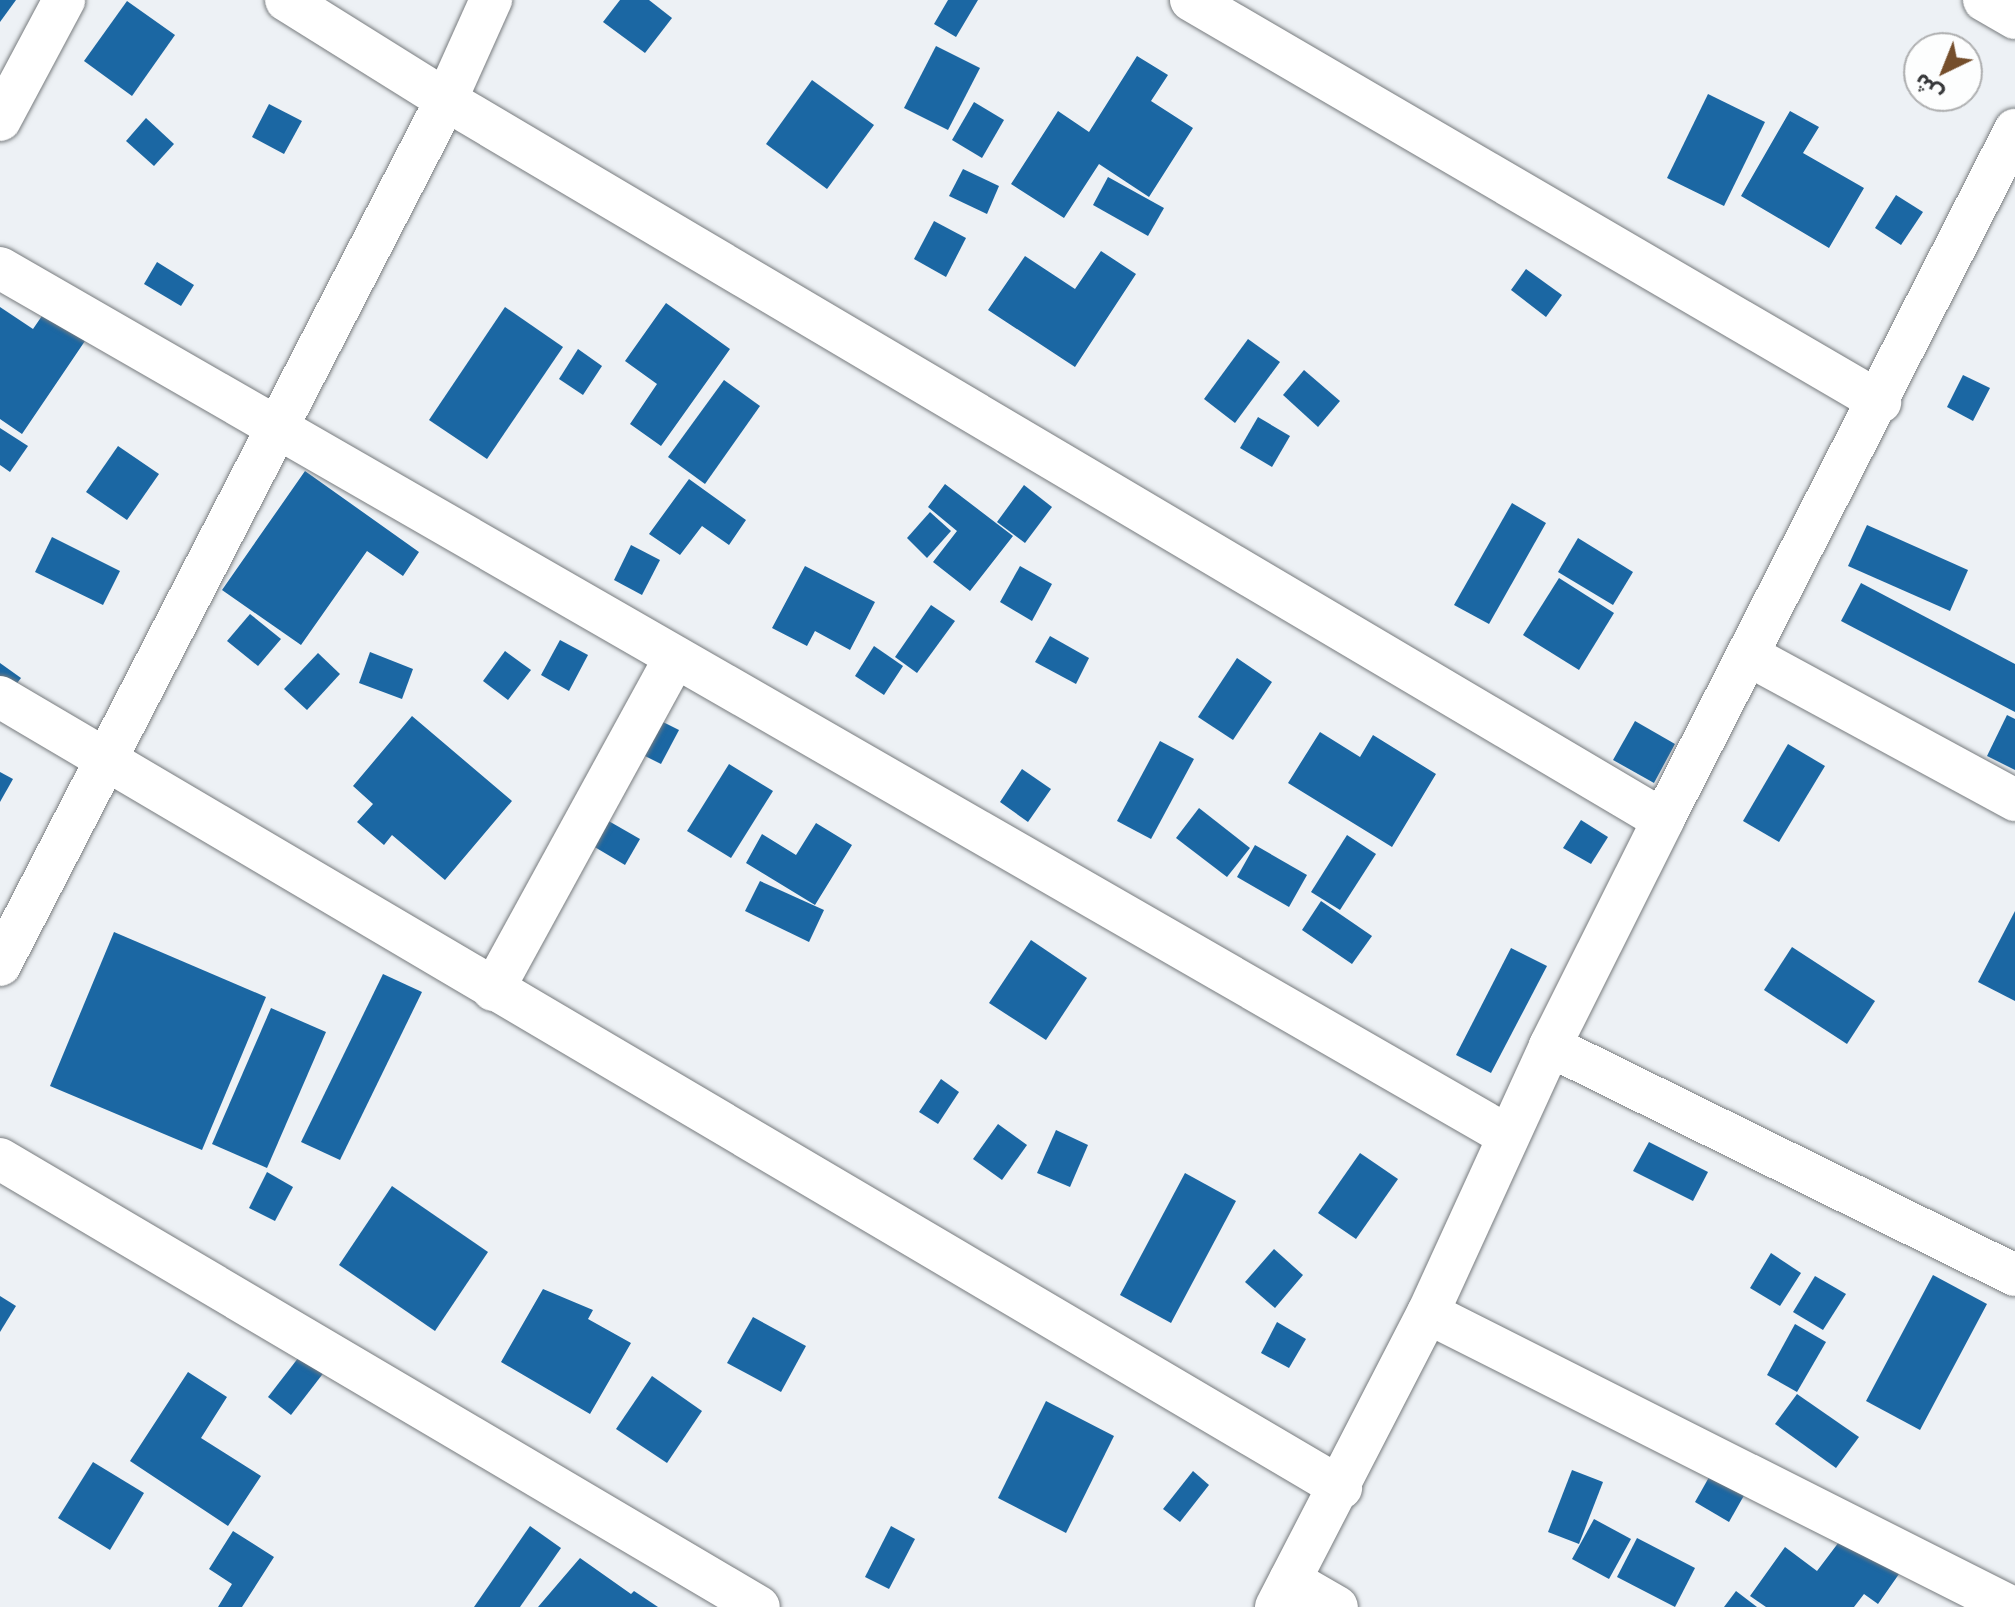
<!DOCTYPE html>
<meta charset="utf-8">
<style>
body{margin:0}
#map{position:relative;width:2015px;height:1607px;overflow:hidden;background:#edf1f5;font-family:"IBM Plex Sans","Noto Sans Arabic",sans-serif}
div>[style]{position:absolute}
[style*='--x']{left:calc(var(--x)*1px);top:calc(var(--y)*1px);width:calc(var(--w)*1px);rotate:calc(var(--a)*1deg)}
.building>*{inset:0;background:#1b67a3}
.roads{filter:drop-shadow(0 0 2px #787c7f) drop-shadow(0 0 2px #787c7f)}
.street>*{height:42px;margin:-21px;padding:0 21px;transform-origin:21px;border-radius:21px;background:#fff}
span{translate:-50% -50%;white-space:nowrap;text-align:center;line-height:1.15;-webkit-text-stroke:8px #fdfefe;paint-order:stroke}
.north{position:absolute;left:1903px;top:32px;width:80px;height:80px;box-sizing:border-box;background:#fdfefe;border:2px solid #aeafb0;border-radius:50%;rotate:223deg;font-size:22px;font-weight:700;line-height:32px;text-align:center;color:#38393b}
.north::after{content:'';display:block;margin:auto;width:28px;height:36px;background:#754e2b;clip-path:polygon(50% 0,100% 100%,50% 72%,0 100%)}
</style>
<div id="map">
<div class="building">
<div style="clip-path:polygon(0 0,16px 0,0 22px)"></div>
<div style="clip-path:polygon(620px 0,649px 0,672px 18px,645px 53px,603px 22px)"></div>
<div style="clip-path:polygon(948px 0,978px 0,956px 37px,934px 24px)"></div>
<div style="clip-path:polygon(127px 1px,175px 35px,132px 96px,84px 61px)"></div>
<div style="clip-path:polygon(936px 46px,980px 68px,948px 130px,904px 108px)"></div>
<div style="clip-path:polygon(1137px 56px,1168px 75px,1151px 101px,1193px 128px,1149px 197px,1099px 164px,1064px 218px,1011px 184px,1058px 111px,1089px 132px)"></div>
<div style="clip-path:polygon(812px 80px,874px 125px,827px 189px,766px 144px)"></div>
<div style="clip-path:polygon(1708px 94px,1765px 122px,1724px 206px,1667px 178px)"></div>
<div style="clip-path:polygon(974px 102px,1004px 120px,982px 158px,952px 140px)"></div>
<div style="clip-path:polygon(269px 104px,302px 121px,284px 154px,252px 137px)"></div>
<div style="clip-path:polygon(1790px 111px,1819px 127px,1803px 153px,1864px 188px,1829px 248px,1741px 196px)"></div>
<div style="clip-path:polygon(146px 118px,174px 144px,154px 166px,126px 141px)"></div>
<div style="clip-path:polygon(963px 169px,999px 186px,987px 214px,949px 196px)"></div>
<div style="clip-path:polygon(1108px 177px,1164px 208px,1148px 236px,1093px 205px)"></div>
<div style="clip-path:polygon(1896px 195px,1923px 212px,1901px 245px,1875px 228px)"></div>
<div style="clip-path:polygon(934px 221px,966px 238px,946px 277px,914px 259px)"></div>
<div style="clip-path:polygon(1101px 251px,1136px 274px,1075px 367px,988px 310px,1025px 256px,1075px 289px)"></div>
<div style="clip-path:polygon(157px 262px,194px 285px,181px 306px,144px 284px)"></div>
<div style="clip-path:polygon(1526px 269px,1562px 295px,1546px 317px,1511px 290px)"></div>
<div style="clip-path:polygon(666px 303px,730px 349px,661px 446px,630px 424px,657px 384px,625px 361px)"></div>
<div style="clip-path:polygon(0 307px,33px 329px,46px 310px,87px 338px,22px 434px,0 419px)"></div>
<div style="clip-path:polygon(505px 307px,563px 347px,487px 459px,429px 420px)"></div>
<div style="clip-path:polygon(1248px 339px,1280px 362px,1235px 423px,1204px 399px)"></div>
<div style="clip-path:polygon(578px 349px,602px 366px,583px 395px,559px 379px)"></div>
<div style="clip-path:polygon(1304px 370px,1340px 401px,1318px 427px,1283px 395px)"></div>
<div style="clip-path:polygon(1963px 375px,1990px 388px,1973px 421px,1947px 407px)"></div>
<div style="clip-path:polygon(724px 380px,760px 406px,705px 484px,668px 457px)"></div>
<div style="clip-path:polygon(1258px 417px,1290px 436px,1272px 467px,1240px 448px)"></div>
<div style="clip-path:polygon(0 428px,28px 446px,10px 472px,0 465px)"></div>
<div style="clip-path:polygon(118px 446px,159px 474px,127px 520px,86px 492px)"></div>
<div style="clip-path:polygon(305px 471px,419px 552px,403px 576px,367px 551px,301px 645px,222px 590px)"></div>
<div style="clip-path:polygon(689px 479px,746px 520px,729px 545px,702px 526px,680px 555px,649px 534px)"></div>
<div style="clip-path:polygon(945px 484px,1013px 536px,970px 591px,933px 562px,957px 531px,928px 507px)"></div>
<div style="clip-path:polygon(1024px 485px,1052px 507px,1025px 543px,997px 522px)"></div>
<div style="clip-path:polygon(1512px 503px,1546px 523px,1489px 624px,1454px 605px)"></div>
<div style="clip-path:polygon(930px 512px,951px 531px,927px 558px,907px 538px)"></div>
<div style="clip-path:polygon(1867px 525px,1968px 570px,1950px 611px,1848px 566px)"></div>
<div style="clip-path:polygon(52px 537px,120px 571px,103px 605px,35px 572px)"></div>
<div style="clip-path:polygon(1578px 538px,1633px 572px,1613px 605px,1558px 572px)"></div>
<div style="clip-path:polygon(631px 545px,660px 560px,642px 595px,614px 580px)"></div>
<div style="clip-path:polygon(805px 566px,875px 602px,850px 650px,815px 631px,807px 646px,772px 628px)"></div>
<div style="clip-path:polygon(1020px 566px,1052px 584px,1032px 621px,1000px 602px)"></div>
<div style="clip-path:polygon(1559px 578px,1614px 613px,1579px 670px,1523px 635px)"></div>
<div style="clip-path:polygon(1861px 583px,2015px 664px,2015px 712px,1841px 621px)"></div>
<div style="clip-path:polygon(931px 605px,955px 621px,917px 673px,895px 657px)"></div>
<div style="clip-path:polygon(250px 614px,281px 639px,258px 666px,227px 641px)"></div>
<div style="clip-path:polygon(1050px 636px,1089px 658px,1076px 684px,1035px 662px)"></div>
<div style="clip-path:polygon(560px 640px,588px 655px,569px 691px,541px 675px)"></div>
<div style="clip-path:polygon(874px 646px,903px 666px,884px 695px,855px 676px)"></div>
<div style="clip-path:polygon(505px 651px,531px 670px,508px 700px,483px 681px)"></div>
<div style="clip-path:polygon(370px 652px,413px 669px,402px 699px,359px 683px)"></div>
<div style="clip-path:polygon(318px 653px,340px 674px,307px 710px,284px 689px)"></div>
<div style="clip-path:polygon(1237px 658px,1272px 682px,1233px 740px,1198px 717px)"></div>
<div style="clip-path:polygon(0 663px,21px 678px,11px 691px,0 682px)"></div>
<div style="clip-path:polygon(647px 714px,679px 730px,661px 764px,629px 748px)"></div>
<div style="clip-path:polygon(2007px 715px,2015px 719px,2015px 770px,1987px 756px)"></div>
<div style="clip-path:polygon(412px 716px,512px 801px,445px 880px,392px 835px,384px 845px,357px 822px,373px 804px,353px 786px)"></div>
<div style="clip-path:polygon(1635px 721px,1675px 744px,1654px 783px,1613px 760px)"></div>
<div style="clip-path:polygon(1320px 732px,1360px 757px,1373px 735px,1436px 774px,1392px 847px,1288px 783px)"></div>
<div style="clip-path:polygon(1160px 741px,1194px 759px,1151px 839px,1117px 821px)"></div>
<div style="clip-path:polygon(1788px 744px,1825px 766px,1779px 842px,1743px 821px)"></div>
<div style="clip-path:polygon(729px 764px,773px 791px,731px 858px,687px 831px)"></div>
<div style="clip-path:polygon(1022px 769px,1051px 789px,1028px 822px,1000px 802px)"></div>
<div style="clip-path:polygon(0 772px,13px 779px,0 802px)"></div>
<div style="clip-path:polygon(586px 808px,640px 839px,625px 865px,571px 833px)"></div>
<div style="clip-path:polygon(1199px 808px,1250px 848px,1227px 877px,1176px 838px)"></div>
<div style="clip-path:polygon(1581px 820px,1608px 837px,1591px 864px,1563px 848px)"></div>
<div style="clip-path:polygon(816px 823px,852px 845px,815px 905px,746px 863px,762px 834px,796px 855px)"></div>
<div style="clip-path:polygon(1347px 835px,1376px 854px,1340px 910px,1311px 892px)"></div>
<div style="clip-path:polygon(1255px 845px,1307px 875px,1289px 907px,1237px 877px)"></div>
<div style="clip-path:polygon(760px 881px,824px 910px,809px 942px,745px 911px)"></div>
<div style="clip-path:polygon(1321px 901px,1372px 936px,1352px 964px,1302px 930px)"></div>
<div style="clip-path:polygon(2015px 911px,2015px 1001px,1978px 982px)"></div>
<div style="clip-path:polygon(114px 932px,266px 997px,202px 1150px,50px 1086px)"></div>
<div style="clip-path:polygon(1031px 940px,1087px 978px,1046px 1040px,989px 1003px)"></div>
<div style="clip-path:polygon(1792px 947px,1875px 1001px,1847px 1044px,1764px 990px)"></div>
<div style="clip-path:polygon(1511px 948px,1547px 966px,1491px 1073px,1456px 1055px)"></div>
<div style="clip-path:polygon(383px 974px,422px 992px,340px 1160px,301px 1142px)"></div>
<div style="clip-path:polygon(271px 1008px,326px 1032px,267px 1168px,212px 1144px)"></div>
<div style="clip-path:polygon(941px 1079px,959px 1092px,938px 1124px,919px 1112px)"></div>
<div style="clip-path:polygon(998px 1124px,1027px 1145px,1002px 1180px,973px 1159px)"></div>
<div style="clip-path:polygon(1056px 1130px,1088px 1145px,1070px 1187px,1037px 1173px)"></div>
<div style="clip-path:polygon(1649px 1142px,1708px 1172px,1693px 1201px,1633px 1171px)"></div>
<div style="clip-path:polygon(1360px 1153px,1398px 1179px,1356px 1239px,1318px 1213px)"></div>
<div style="clip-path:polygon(267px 1172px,293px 1187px,275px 1221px,249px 1208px)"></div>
<div style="clip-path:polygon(1185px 1173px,1236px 1201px,1171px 1323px,1120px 1295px)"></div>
<div style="clip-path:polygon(392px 1186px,488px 1252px,435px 1331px,339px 1265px)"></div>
<div style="clip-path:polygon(1274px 1249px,1303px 1275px,1275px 1308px,1245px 1282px)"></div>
<div style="clip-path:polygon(1771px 1253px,1801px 1273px,1780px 1306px,1750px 1288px)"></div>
<div style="clip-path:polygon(1933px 1275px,1987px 1304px,1920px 1430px,1866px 1401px)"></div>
<div style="clip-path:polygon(1815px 1276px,1846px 1294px,1823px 1330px,1793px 1312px)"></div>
<div style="clip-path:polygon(543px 1289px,593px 1310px,588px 1319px,631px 1343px,590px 1414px,501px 1362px)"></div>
<div style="clip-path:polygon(0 1296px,16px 1306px,0 1332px)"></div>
<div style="clip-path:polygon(753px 1317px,806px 1346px,781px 1392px,727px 1363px)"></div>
<div style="clip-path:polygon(1277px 1322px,1306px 1339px,1289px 1368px,1261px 1353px)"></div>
<div style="clip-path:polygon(1795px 1324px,1826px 1342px,1797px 1392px,1767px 1375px)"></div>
<div style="clip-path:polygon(302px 1353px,325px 1371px,291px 1415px,268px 1397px)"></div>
<div style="clip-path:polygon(188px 1372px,227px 1397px,201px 1438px,261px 1476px,228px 1526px,130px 1461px)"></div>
<div style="clip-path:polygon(652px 1376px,702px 1411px,667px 1463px,616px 1429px)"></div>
<div style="clip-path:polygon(1797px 1394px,1859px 1437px,1836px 1468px,1775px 1424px)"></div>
<div style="clip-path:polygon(1046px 1401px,1114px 1436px,1066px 1533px,998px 1498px)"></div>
<div style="clip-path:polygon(93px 1462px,144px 1493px,110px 1550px,58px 1518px)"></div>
<div style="clip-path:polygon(1572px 1470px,1603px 1482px,1579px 1544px,1548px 1532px)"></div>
<div style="clip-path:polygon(1193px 1471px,1209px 1485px,1180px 1522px,1163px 1509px)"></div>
<div style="clip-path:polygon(1712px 1472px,1746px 1492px,1729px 1522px,1695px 1502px)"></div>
<div style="clip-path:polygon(1594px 1519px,1631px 1539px,1609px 1579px,1572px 1559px)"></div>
<div style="clip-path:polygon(530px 1526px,561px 1548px,520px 1607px,474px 1607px)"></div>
<div style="clip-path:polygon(891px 1526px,915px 1539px,889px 1589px,865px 1577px)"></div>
<div style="clip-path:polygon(233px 1531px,274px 1557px,242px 1607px,218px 1607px,232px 1584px,209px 1569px)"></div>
<div style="clip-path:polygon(1845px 1534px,1899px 1574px,1878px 1604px,1864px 1594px,1854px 1607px,1766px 1607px,1750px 1596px,1785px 1547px,1817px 1571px)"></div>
<div style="clip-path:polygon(1637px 1538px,1695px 1568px,1675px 1607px,1617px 1577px)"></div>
<div style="clip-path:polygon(580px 1558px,631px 1594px,634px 1591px,658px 1607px,538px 1607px)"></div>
<div style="clip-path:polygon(1736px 1591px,1757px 1607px,1724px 1607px)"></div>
</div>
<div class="roads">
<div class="street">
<div style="--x:286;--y:0;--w:189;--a:32"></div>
<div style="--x:446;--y:100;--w:1414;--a:30.61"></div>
<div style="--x:1191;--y:0;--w:798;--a:30.26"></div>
<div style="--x:1984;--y:0;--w:36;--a:30"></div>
<div style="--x:0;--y:120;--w:136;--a:-61.9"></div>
<div style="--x:0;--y:268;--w:1740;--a:29.92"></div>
<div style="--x:1748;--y:655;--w:304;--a:28.5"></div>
<div style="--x:0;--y:697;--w:1557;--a:30.53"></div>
<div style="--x:0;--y:965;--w:973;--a:-62.72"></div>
<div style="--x:446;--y:100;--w:110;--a:-65.8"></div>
<div style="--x:493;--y:990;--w:376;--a:-61.3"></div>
<div style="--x:1550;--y:1046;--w:518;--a:26.22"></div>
<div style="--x:0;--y:1159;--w:881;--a:30.55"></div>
<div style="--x:1428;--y:1313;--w:653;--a:26.76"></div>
<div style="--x:1290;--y:1580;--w:54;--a:29.9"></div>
<div style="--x:1276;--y:1607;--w:331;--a:-62.7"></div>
<div style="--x:1428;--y:1313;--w:294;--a:-65.4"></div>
<div style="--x:1550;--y:1046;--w:253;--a:-63.4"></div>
<div style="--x:1663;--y:820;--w:775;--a:-62.97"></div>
</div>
</div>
<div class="north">ش</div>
</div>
